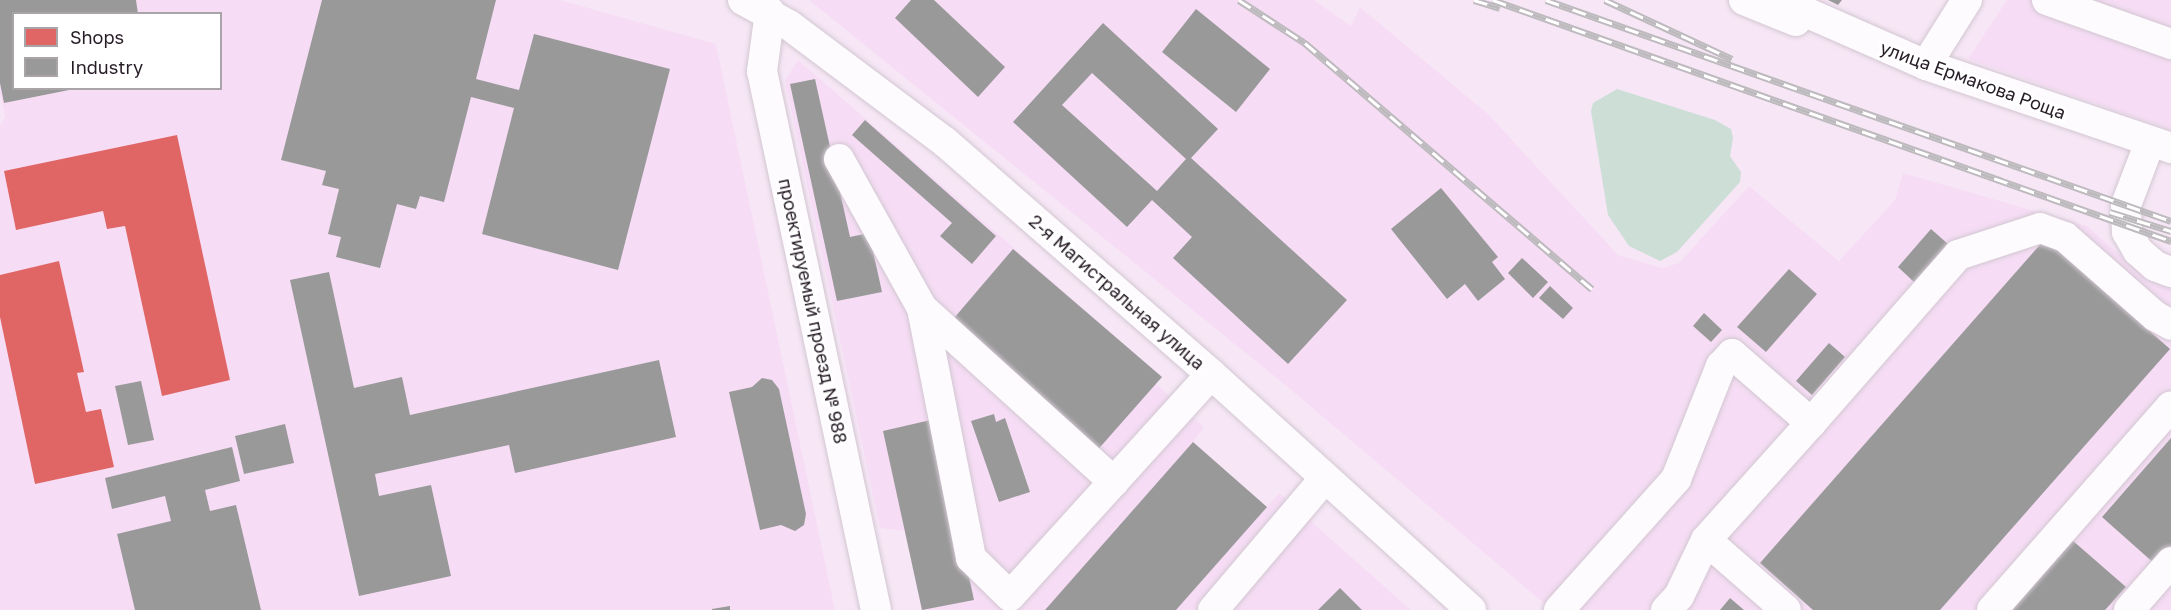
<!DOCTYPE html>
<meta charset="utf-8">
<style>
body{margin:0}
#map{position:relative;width:2171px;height:610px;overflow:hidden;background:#f7e7f6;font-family:"Golos Text",sans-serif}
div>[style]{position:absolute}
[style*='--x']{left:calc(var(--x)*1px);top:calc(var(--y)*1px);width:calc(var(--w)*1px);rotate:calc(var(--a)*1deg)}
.built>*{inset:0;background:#f6ddf5}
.green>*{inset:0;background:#cdded7}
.shops>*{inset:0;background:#e06666}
.industry>*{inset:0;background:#999}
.roads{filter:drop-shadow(0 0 2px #d2c7d2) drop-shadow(0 0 2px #d2c7d2)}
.minor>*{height:30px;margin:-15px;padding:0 15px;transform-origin:15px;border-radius:15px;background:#fefbfe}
.rail>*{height:7px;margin-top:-3.5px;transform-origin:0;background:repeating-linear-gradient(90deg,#fff 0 14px,#bdbabd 0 28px);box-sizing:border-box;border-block:2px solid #bdbabd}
span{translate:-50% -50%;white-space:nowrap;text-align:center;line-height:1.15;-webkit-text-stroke:6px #fff;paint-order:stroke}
.street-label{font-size:18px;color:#261c26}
.legend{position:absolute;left:12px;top:12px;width:210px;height:78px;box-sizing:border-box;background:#fff;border:2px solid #a8a4a8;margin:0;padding:8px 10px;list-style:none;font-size:18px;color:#261c26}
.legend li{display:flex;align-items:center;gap:12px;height:30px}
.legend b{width:30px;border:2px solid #a8a4a8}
</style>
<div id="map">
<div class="built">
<div style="clip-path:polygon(evenodd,0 0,560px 0,716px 44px,835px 610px,0 610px,0 126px,5px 116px,0 94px,0 0,14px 14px,220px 14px,220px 88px,14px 88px,14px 14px)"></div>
<div style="clip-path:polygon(809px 0,1314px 0,1351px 26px,1360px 7px,1488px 114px,1618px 255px,1662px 268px,1679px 263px,1749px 186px,1839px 261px,1895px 200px,1903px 173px,2087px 226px,2145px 277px,2162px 258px,2171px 261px,2171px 610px,1552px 610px,1278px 379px)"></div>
<div style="clip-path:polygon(2007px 0,2171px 0,2171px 130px,1968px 59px)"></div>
<div style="clip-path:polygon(798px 60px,1162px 377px,1156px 384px,1204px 427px,1193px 442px,1267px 507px,1279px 493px,1411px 610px,922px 610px,905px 531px,880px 528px,785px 80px)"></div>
</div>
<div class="green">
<div style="clip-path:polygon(1617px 89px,1715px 120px,1731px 129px,1733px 138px,1730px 156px,1741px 172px,1740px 182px,1677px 252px,1660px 261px,1629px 246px,1608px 215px,1591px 111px,1593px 103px)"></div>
</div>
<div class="shops">
<div style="clip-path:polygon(177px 135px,230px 380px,162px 396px,125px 226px,107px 229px,103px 211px,16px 230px,4px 171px)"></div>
<div style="clip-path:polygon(59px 261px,84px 372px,77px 373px,86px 412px,101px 409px,114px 467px,35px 484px,0 317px,0 275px)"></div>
</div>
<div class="industry">
<div style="clip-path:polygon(0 0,136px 0,138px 14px,14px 14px,14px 88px,69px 90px,4px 103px,0 83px)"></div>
<div style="clip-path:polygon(322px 0,496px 0,476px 79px,519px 90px,534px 34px,670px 69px,618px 270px,482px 234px,514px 108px,471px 97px,444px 202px,420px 196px,416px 209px,397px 204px,380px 268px,336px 257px,341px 237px,328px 234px,339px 189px,322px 185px,326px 171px,281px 160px)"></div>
<div style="clip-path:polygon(911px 0,934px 0,1005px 67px,978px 97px,895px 18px)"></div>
<div style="clip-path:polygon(1828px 0,1842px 0,1838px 5px)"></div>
<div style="clip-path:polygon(1196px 9px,1270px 69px,1236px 112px,1162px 52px)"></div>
<div style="clip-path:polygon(evenodd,1103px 23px,1218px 129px,1191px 158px,1347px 300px,1288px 364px,1173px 258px,1192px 237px,1152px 200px,1127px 227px,1013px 122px,1103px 23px,1092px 73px,1186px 159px,1157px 191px,1062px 105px,1092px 73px)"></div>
<div style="clip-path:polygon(815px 79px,850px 237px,869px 233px,882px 292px,837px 301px,790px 84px)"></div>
<div style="clip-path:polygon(865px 120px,996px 236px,972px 264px,940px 236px,952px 223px,852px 135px)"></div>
<div style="clip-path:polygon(1441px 188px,1498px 257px,1492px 262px,1505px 279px,1478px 301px,1465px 284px,1447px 299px,1391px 229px)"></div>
<div style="clip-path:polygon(1931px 229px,1948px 244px,1914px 282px,1898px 267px)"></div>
<div style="clip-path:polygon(2045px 239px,2170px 349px,1940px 610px,1813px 610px,1760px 563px)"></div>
<div style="clip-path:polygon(1013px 249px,1162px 377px,1094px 454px,949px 324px)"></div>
<div style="clip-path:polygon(1522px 258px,1548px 282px,1533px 298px,1508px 273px)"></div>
<div style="clip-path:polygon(1789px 269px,1817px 294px,1766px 352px,1737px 327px)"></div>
<div style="clip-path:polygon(329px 272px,354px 388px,402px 377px,410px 415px,659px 360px,676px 437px,515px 473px,509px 445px,375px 474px,379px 496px,431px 485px,451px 576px,359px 596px,290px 280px)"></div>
<div style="clip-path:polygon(1550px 286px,1573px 308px,1563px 319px,1539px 298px)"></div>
<div style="clip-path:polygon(1704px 313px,1722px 330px,1711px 342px,1693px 326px)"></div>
<div style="clip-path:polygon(1829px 343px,1845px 357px,1812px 395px,1796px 381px)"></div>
<div style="clip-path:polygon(762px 378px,772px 380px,779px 389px,806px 514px,804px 525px,795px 531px,781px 525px,760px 530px,729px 392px,752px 387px)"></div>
<div style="clip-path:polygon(141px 381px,154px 440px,128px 445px,115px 386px)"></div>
<div style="clip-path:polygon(994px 414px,996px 422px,1005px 418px,1030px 492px,999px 502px,971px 421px)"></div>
<div style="clip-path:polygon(935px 419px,974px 600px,922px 610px,883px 431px)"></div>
<div style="clip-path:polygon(285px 424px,294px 463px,244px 474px,235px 436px)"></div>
<div style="clip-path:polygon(2171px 438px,2171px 547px,2156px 565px,2102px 517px)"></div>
<div style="clip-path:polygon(1193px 442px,1267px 507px,1176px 610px,1045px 610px)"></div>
<div style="clip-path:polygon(232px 447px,240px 481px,205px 490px,210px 511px,236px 505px,261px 610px,135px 610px,117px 534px,171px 521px,165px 496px,112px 509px,105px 478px)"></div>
<div style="clip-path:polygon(2072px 540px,2126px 587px,2105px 610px,2011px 610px)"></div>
<div style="clip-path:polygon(1340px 588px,1362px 610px,1318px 610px)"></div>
<div style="clip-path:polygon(1730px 598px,1744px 610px,1720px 610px)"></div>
<div style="clip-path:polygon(730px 606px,730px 610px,712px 610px,712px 609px)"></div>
</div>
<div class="roads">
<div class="minor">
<div style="--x:743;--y:0;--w:52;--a:28.5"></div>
<div style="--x:789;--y:25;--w:195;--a:36.9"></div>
<div style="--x:945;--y:142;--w:353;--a:41.1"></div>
<div style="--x:1211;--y:374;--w:351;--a:42.2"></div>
<div style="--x:1744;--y:0;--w:56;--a:22"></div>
<div style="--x:1778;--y:0;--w:162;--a:23.7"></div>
<div style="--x:1926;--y:65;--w:259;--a:18.7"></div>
<div style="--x:2047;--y:0;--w:132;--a:19.5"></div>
<div style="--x:770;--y:12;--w:60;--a:97.7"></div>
<div style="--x:762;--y:71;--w:551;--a:78.06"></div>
<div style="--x:1926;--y:65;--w:77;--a:-57.8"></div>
<div style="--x:2150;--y:142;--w:67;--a:110.9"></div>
<div style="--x:2126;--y:205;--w:27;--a:88"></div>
<div style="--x:2127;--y:232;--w:22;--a:60"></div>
<div style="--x:2138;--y:251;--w:23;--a:41"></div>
<div style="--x:2155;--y:266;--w:17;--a:21"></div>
<div style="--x:839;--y:159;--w:171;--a:60.9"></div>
<div style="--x:922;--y:308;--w:255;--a:78.9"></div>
<div style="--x:971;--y:558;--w:54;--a:44.3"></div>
<div style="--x:1010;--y:596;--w:299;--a:-47.8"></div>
<div style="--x:922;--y:308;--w:259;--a:42.2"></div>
<div style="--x:1811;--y:423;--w:223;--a:-48.8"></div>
<div style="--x:1958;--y:255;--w:86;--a:-18.2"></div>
<div style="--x:2040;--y:228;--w:27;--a:20"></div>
<div style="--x:2065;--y:237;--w:120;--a:41.3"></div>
<div style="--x:2155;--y:316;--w:18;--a:29"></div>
<div style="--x:1706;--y:540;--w:106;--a:41.2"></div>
<div style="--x:1213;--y:610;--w:173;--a:-49.7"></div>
<div style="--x:1559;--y:610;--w:176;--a:-48.2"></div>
<div style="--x:1676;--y:479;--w:122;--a:-68.3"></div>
<div style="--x:1721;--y:366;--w:16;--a:-47"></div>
<div style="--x:1732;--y:354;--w:105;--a:41.1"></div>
<div style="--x:1811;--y:423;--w:157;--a:131.9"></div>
<div style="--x:1706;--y:540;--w:62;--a:115.7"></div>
<div style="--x:1679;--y:596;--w:19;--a:133"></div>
<div style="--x:1992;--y:610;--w:271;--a:-48.7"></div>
<div style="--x:2129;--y:610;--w:64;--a:-48.8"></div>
</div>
</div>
<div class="rail">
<div style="--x:1239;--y:0;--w:79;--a:33.1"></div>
<div style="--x:1305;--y:43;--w:378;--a:40.6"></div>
<div style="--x:1474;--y:0;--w:27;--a:17"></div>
<div style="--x:1493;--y:0;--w:720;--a:19.57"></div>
<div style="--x:1546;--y:0;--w:663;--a:19.47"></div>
<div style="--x:1605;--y:0;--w:140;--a:24.9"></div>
<div style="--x:2110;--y:212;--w:64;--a:17.3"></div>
</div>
<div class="street-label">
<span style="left:1973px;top:80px;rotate:20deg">улица Ермакова Роща</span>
<span style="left:1117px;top:292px;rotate:41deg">2-я Магистральная улица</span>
<span style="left:813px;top:311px;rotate:78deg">проектируемый проезд № 988</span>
</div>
<ul class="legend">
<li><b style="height:16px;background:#e06666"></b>Shops</li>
<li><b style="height:16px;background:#999"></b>Industry</li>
</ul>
</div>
